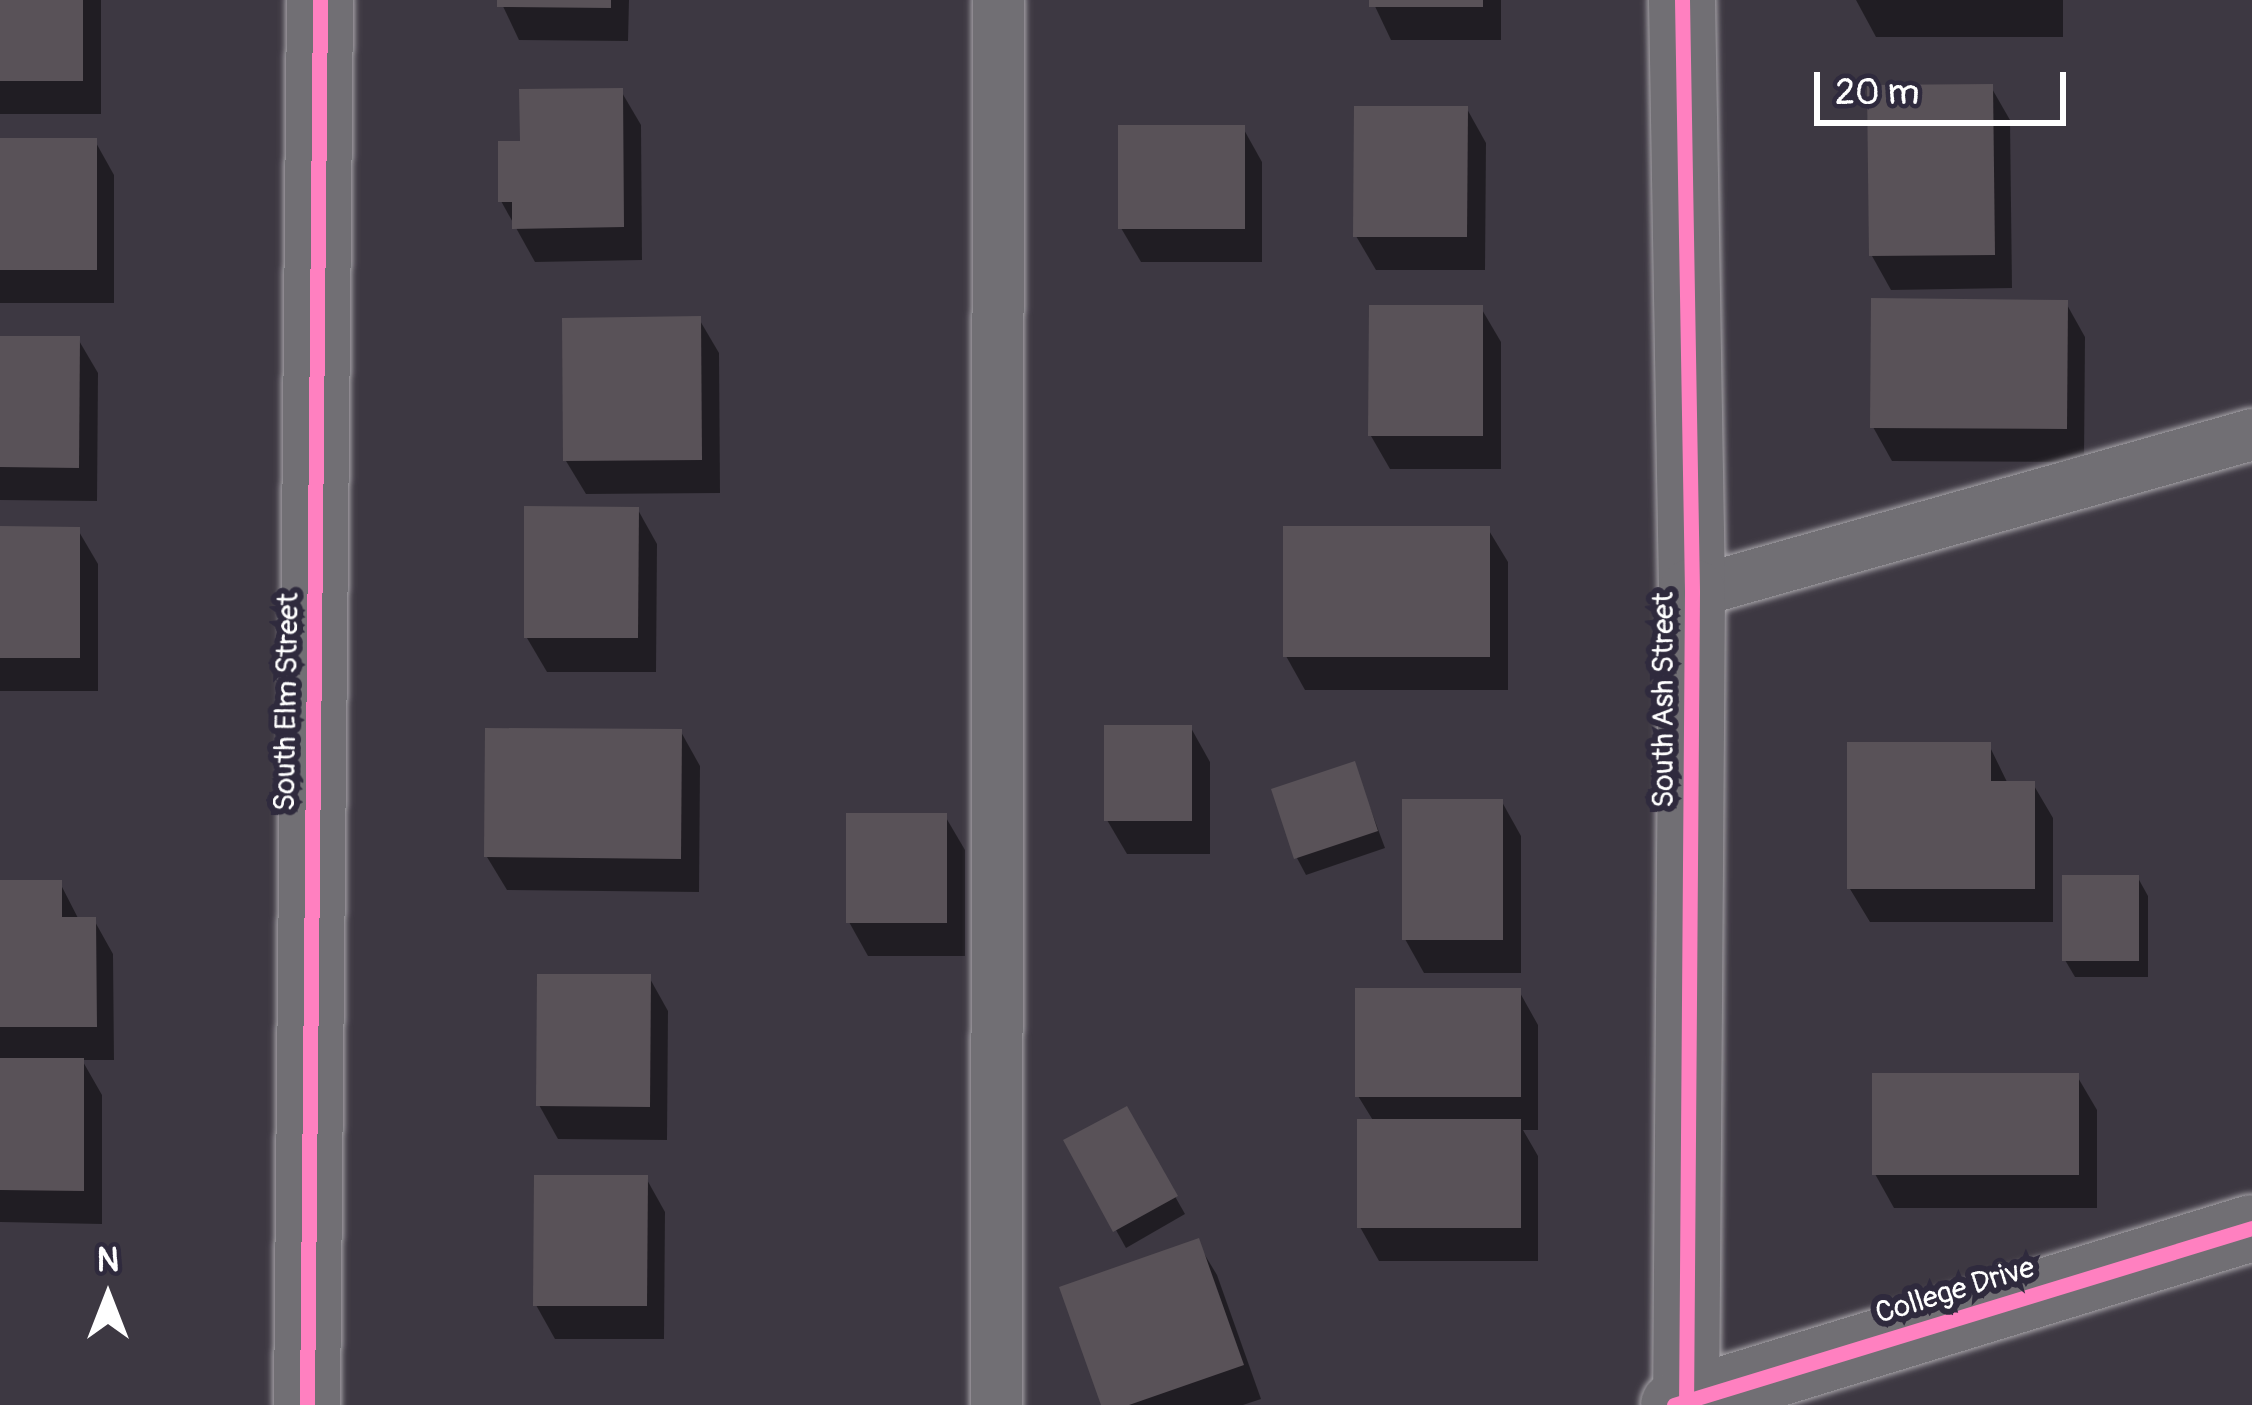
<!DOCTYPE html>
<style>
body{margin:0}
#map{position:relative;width:2252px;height:1405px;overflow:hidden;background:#3d3842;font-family:Pangolin,sans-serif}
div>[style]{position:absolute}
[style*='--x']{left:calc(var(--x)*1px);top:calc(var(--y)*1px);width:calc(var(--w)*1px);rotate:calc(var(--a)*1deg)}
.shadow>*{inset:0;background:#0007}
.building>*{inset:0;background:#595258}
.roads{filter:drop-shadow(0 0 3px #a8a5aa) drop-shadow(0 0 3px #a8a5aa)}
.service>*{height:51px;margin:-25.5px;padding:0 25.5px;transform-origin:25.5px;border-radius:25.5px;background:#716f74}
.minor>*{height:66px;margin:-33px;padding:0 33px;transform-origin:33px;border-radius:33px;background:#716f74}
.tertiary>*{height:66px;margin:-33px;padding:0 33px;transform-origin:33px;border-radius:33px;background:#716f74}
.cycleway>*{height:15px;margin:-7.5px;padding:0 7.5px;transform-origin:7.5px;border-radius:7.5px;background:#ff80c0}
span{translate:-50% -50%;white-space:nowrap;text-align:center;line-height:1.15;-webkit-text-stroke:12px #2f2a3d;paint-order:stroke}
.street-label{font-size:30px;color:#fff}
.north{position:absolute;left:48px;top:1237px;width:120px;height:120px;-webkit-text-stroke:9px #2f2a3d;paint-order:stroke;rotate:0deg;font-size:33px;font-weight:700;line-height:48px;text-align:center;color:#fff}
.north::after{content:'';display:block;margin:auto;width:42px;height:54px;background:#fff;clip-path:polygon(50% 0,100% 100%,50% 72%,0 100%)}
.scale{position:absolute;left:1814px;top:72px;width:252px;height:54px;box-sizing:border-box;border:6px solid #fff;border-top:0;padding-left:15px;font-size:36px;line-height:42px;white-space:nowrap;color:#fff;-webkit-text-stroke:9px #2f2a3d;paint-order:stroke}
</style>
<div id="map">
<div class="shadow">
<div style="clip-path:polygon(0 0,101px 0,101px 114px,0 114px)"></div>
<div style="clip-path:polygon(500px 0,629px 0,628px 41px,519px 40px)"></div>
<div style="clip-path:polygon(1372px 0,1501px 0,1501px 40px,1391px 40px)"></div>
<div style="clip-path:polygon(1856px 0,2063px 0,2063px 37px,1876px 37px)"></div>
<div style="clip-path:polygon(1991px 87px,2010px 120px,2012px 288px,1891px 290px,1872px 256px)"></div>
<div style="clip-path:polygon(621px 91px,641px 125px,642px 260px,535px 262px,501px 201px,523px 144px)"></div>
<div style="clip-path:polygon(1467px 109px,1486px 143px,1485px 270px,1376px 270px,1356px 236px)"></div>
<div style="clip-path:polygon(1243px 128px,1262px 162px,1262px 262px,1141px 262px,1121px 228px)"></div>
<div style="clip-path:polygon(0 141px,95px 141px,114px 175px,114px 303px,0 303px)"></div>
<div style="clip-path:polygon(2066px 303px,2085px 337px,2084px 462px,1892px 461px,1873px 427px)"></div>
<div style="clip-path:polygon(1481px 308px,1501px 342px,1501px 469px,1390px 469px,1371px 436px)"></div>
<div style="clip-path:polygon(699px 319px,719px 353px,720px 493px,586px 494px,566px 461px)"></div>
<div style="clip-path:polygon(0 339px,78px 339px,98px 373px,97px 501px,0 500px)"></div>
<div style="clip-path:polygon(638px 510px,657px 544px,656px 672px,547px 672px,527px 638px)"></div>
<div style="clip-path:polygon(0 529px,78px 530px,98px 564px,98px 691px,0 691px)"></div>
<div style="clip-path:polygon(1488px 529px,1508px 562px,1508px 690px,1305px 690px,1286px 656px)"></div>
<div style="clip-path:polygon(1191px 728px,1210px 762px,1210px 854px,1127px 854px,1107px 820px)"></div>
<div style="clip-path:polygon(681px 732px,700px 766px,699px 892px,507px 890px,487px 857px)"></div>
<div style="clip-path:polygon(1989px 745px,2008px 784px,2033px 784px,2053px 818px,2053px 922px,1870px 922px,1850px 889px)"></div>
<div style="clip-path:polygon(1354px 765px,1385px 848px,1306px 875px,1297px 858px)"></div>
<div style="clip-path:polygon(1502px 802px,1521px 836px,1521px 973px,1424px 973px,1405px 939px)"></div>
<div style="clip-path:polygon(945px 816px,965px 850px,965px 956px,868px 956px,849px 922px)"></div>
<div style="clip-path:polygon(2138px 878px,2148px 896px,2148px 977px,2075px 977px,2065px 960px)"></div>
<div style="clip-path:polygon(0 883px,60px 883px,79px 920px,94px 920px,113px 954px,114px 1060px,82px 1060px,102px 1095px,102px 1224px,0 1222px)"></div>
<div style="clip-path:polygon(649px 977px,668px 1011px,667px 1140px,558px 1139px,539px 1105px)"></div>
<div style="clip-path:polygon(1519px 991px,1538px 1025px,1538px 1130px,1523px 1130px,1538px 1156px,1538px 1261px,1379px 1261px,1360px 1227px,1374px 1122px,1358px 1096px)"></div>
<div style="clip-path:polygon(2077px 1076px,2097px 1110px,2097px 1208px,1894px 1208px,1875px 1174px)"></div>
<div style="clip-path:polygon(1126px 1110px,1185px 1214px,1126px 1248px,1067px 1142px)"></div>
<div style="clip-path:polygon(646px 1178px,665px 1212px,664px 1339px,555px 1339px,536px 1305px)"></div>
<div style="clip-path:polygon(1197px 1242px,1217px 1275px,1261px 1399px,1243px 1405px,1104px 1405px)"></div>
</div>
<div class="building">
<div style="clip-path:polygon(0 0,83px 0,83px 81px,0 81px)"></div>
<div style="clip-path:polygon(497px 0,611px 0,611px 8px,497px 7px)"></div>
<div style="clip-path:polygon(1369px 0,1483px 0,1483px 7px,1369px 7px)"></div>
<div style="clip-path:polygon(1993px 84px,1995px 255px,1869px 256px,1867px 85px)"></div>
<div style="clip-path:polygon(623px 88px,624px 227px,512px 229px,512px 202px,498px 202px,498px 141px,520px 141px,519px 89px)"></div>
<div style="clip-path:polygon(1354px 106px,1468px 106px,1467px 237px,1353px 237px)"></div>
<div style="clip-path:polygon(1118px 125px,1245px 125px,1245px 229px,1118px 229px)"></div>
<div style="clip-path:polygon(0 138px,97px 138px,97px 270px,0 270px)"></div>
<div style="clip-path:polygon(1871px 298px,2068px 300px,2067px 429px,1870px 428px)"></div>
<div style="clip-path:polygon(1369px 305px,1483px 305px,1483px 436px,1368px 436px)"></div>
<div style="clip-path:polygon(701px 316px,702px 460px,563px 461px,562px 318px)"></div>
<div style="clip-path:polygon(0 336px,80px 336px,79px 468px,0 467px)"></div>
<div style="clip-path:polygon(524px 506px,639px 507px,638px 638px,524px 638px)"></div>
<div style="clip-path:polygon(0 526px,80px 527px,80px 658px,0 658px)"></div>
<div style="clip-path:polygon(1283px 526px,1490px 526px,1490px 657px,1283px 657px)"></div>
<div style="clip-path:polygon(1104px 725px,1192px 725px,1192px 821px,1104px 821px)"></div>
<div style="clip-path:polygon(485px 728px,682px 729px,681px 859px,484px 857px)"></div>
<div style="clip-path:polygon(1847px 742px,1991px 742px,1991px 781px,2035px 781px,2035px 889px,1847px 889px)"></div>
<div style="clip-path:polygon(1355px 761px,1378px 831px,1294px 859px,1271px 789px)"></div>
<div style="clip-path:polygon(1402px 799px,1503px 799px,1503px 940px,1402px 940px)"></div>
<div style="clip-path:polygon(846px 813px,947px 813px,947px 923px,846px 923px)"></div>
<div style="clip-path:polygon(2062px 875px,2139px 875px,2139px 961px,2062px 961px)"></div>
<div style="clip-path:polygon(0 880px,62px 880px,62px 917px,96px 917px,97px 1027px,0 1027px)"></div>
<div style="clip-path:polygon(537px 974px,651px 974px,650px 1107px,536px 1106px)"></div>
<div style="clip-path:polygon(1355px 988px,1521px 988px,1521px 1097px,1355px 1097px)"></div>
<div style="clip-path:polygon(0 1058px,84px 1058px,84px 1191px,0 1190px)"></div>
<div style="clip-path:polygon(1872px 1073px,2079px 1073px,2079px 1175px,1872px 1175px)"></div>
<div style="clip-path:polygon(1127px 1106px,1178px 1196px,1113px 1232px,1063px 1140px)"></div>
<div style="clip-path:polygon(1357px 1119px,1521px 1119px,1521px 1228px,1357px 1228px)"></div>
<div style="clip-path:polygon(534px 1175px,648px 1175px,647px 1306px,533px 1306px)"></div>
<div style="clip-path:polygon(1199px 1238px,1244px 1365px,1129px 1405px,1101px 1405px,1059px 1287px)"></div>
</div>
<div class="roads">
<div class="service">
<div style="--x:1692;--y:592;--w:582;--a:-15.76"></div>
<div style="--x:996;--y:1405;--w:1405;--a:-89.92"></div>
</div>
<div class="minor">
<div style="--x:1682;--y:0;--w:592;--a:89.03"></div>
<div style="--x:1692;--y:592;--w:809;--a:90.42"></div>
<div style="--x:307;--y:1405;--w:1405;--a:-89.47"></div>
</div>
<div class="tertiary">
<div style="--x:1674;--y:1405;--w:604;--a:-17.03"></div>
</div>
</div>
<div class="cycleway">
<div style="--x:1682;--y:0;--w:592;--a:89.03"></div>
<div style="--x:1692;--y:592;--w:809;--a:90.42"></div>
<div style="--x:307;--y:1405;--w:1405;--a:-89.47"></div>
<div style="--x:1674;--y:1405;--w:604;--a:-17.03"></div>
</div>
<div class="street-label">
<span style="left:1664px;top:700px;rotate:-90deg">South Ash Street</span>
<span style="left:287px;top:702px;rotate:-89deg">South Elm Street</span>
<span style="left:1955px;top:1291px;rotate:-17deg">College Drive</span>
</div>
<div class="north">N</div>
<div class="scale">20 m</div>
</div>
